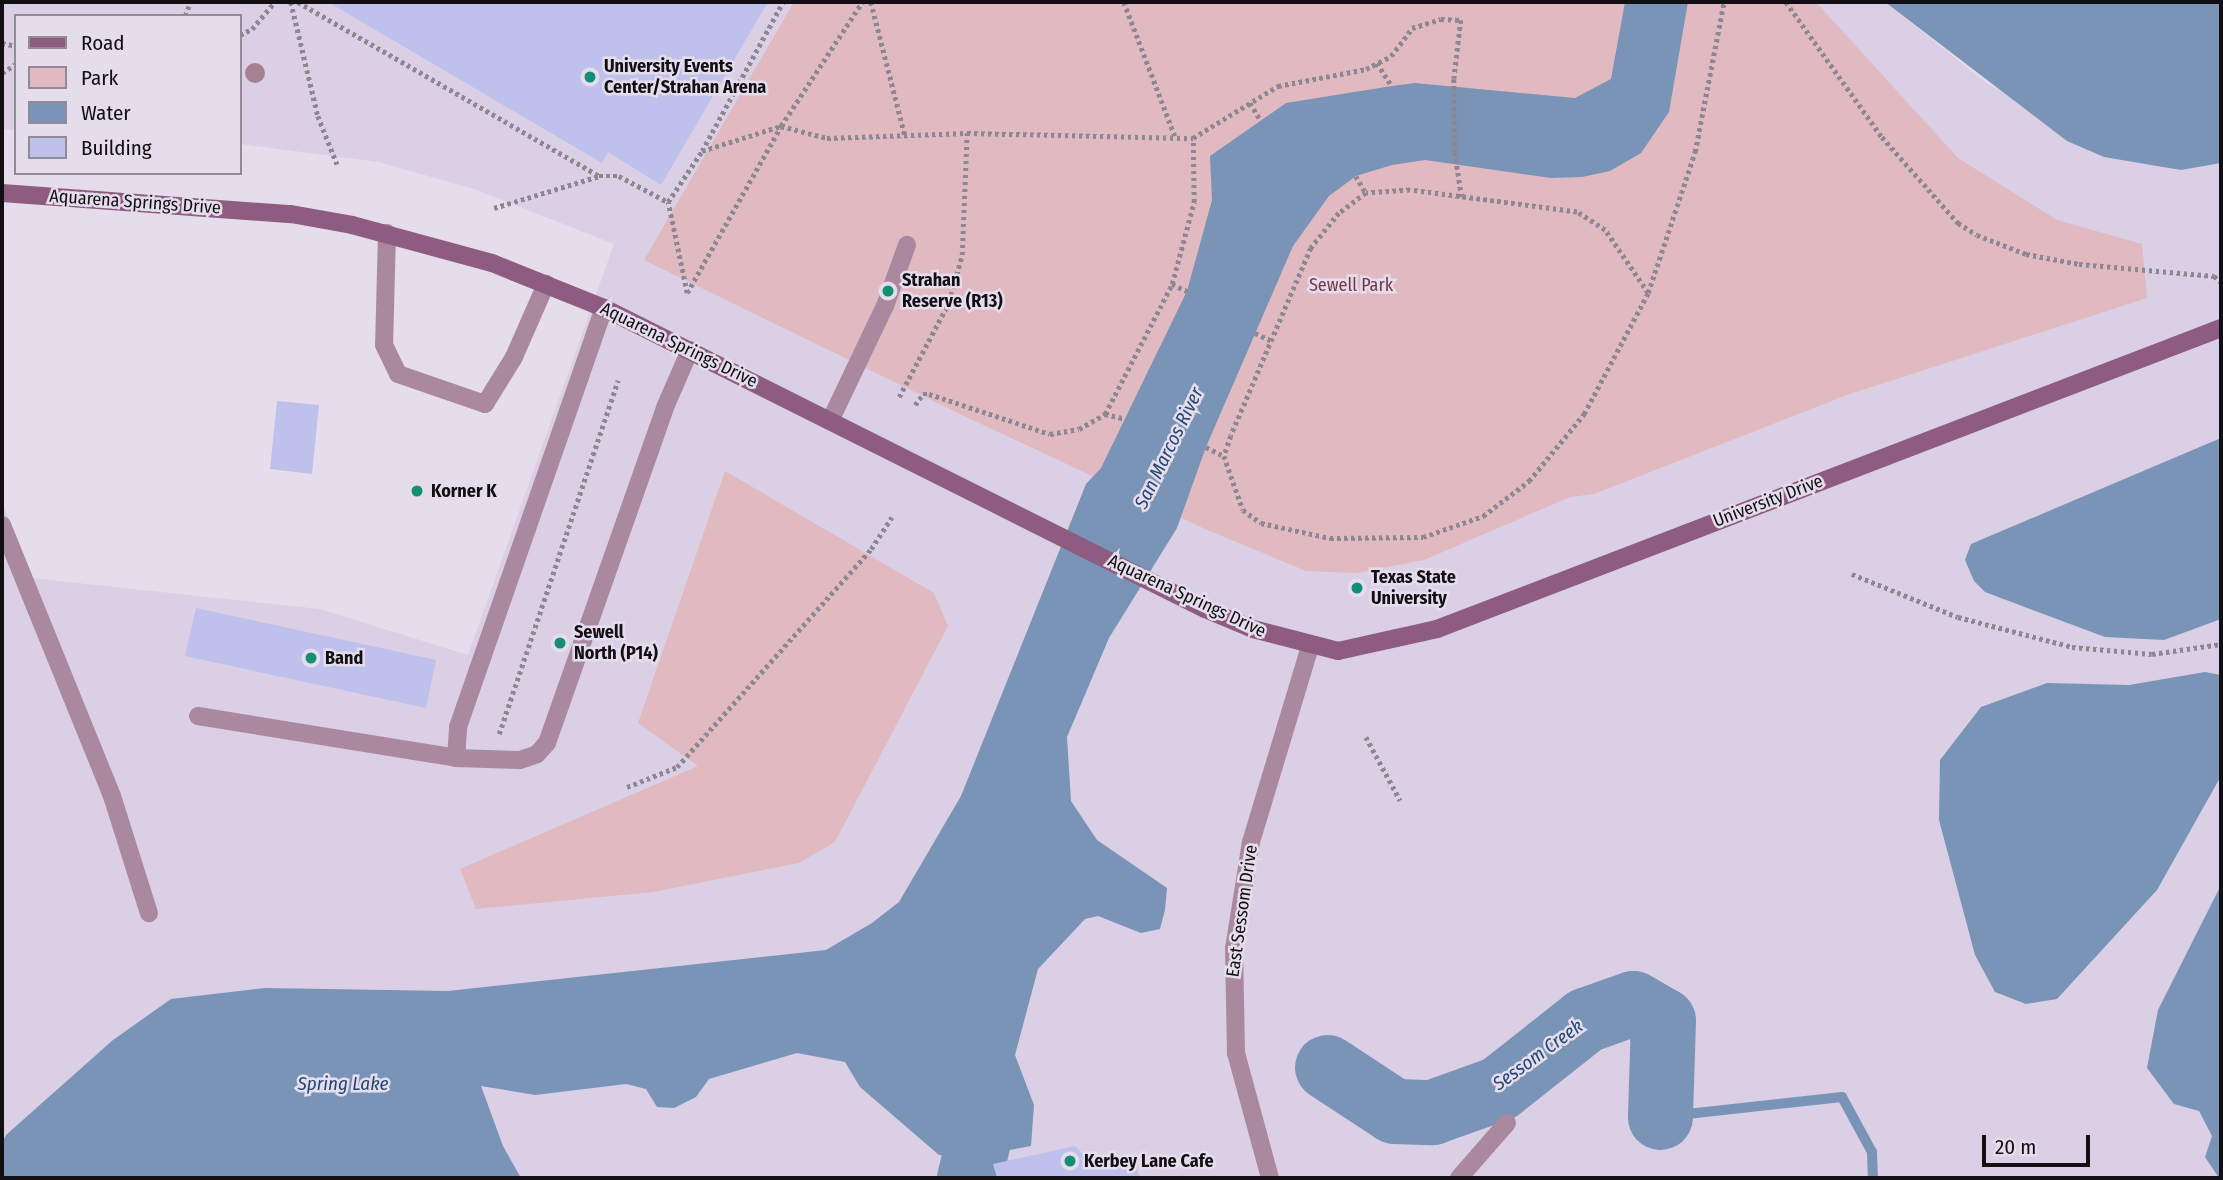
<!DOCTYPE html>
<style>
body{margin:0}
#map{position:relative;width:2223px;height:1180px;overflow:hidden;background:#e5ddec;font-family:"Fira Sans Condensed",sans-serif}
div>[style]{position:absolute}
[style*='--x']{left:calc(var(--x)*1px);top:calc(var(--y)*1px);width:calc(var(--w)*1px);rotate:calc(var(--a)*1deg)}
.built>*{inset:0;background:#dacfe4}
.green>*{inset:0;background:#e1b9c1}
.water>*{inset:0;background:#7994b6}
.stream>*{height:10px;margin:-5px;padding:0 5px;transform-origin:5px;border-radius:5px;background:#7994b6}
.river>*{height:65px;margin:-32.5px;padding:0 32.5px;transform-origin:32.5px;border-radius:32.5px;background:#7994b6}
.building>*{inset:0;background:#bec1eb}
.path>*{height:4.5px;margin-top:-2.25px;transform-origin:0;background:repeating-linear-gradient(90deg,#8d8792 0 3.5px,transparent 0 7px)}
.service>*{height:18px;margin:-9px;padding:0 9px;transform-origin:9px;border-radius:9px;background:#aa88a0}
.tertiary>*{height:18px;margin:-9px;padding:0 9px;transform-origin:9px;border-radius:9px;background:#aa88a0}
.secondary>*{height:18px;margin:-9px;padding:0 9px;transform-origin:9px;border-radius:9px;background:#8d5c80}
.trees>*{width:20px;height:20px;margin:-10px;border-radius:50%;background:#a78191}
.dots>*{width:19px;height:19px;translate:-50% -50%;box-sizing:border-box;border:4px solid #e5ddec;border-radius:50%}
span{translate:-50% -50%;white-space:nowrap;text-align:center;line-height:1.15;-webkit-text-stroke:5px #e5ddec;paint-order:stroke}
.poi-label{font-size:18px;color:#110f13;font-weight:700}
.left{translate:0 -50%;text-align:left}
.street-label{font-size:18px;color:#110f13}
.park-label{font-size:18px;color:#753647}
.water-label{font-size:19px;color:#214775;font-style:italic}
.frame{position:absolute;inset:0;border:4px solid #110f13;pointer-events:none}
.legend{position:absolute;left:14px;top:14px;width:228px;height:161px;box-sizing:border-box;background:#e5ddec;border:2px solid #908b95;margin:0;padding:9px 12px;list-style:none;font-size:21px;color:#110f13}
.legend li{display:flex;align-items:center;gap:14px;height:35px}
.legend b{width:35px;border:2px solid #908b95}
.scale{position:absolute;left:1982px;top:1135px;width:108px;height:32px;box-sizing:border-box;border:4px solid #110f13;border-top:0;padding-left:9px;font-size:21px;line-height:24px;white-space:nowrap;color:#110f13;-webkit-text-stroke:5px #e5ddec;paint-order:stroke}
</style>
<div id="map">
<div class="built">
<div style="clip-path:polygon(2px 2px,1885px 2px,1989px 85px,2181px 170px,2221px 163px,2221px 1178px,2px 1178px,2px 502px,31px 578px,320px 609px,468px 655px,614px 244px,474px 189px,378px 162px,240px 144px,240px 16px,16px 16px,16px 130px,2px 129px)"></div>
</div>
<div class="green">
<div style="clip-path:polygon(794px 2px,1816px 2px,1958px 158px,2057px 220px,2142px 244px,2147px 298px,1847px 395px,1594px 494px,1570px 497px,1424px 560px,1357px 573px,1306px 571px,1203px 528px,960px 414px,644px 260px)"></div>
<div style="clip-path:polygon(725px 471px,934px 593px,948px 626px,835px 842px,799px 863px,653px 892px,476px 909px,460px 869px,698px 766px,638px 723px)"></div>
</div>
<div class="water">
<div style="clip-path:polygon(1625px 2px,1688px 2px,1669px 112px,1641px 153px,1610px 171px,1582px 177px,1551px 178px,1425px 160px,1392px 165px,1356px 176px,1329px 196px,1293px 246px,1206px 447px,1177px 528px,1109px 638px,1067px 737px,1071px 801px,1097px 840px,1167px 888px,1165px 910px,1160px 929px,1141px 933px,1098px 916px,1085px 919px,1038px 969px,1015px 1055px,1034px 1105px,1031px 1146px,977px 1156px,939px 1155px,860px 1087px,845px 1062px,797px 1053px,709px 1079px,696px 1097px,674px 1108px,657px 1107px,646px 1089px,626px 1084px,535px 1095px,481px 1086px,503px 1146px,521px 1178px,2px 1178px,2px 1143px,6px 1135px,113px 1040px,171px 999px,265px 988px,448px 991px,826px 950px,872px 923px,899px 902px,961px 796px,1086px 484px,1101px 468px,1187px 291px,1212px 200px,1210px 156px,1286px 103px,1392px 86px,1415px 83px,1575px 98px,1611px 79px)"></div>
<div style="clip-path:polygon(1885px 2px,2221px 2px,2221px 163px,2181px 170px,2104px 157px,2067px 141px)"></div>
<div style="clip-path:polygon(2221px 438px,2221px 619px,2164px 640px,2105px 637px,1985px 592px,1974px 581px,1965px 560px,1971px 544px)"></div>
<div style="clip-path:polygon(2205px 672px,2221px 675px,2221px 776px,2157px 890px,2057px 999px,2026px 1004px,1995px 992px,1975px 955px,1939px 820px,1940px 760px,1981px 707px,2047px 683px,2129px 685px)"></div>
<div style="clip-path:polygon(2221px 885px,2221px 1178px,2219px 1178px,2205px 1157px,2212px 1136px,2199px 1111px,2174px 1104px,2147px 1068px,2158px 1010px)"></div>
</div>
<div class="stream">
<div style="--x:1660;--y:1117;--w:183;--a:-6.3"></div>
<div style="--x:1842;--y:1097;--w:63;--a:61.4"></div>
<div style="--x:1872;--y:1152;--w:26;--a:88"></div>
</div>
<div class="river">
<div style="--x:1327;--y:1067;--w:80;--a:33.3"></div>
<div style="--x:1394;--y:1111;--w:38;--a:2"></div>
<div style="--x:1432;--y:1112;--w:71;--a:-19.7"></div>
<div style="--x:1499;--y:1088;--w:110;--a:-38.3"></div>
<div style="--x:1585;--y:1020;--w:51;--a:-19.5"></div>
<div style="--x:1633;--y:1003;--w:34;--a:30"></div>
<div style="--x:1663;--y:1020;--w:97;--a:91.8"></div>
<div style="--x:969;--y:1178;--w:56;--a:-76.5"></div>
<div style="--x:982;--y:1124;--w:56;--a:-100.3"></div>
</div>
<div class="building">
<div style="clip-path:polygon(328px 2px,768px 2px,661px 185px,608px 152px,602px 163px)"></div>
<div style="clip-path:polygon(277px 401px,319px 405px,312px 474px,270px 469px)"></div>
<div style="clip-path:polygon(196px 608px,436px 660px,426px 708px,185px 656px)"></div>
<div style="clip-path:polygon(1075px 1146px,1086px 1158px,1133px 1157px,1140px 1178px,997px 1178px,993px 1164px)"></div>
</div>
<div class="path">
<div style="--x:291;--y:2;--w:117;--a:76.7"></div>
<div style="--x:318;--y:116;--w:52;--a:68.4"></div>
<div style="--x:298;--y:2;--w:348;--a:30"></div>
<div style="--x:871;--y:2;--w:137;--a:75.7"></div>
<div style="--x:1124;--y:2;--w:143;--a:69.2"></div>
<div style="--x:1786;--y:2;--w:166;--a:54.6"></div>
<div style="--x:1882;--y:137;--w:115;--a:48.5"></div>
<div style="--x:1958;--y:223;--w:22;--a:32"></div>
<div style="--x:1977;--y:235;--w:53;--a:21.2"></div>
<div style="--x:2026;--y:254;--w:54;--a:10.7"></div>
<div style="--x:2079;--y:264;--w:136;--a:5.1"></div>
<div style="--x:2214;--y:276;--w:9;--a:41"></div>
<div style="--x:185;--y:16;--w:15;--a:-70"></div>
<div style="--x:240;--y:35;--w:13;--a:-27"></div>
<div style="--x:252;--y:29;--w:35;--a:-50"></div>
<div style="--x:2;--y:43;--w:14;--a:12"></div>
<div style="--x:1377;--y:63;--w:27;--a:57"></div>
<div style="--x:2;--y:73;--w:17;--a:-33"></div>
<div style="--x:1250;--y:103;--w:19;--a:58"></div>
<div style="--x:702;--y:151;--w:170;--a:-61.5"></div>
<div style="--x:1356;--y:176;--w:20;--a:60"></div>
<div style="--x:494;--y:208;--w:110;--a:-16.9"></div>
<div style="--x:599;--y:176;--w:20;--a:0"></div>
<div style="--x:619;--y:176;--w:55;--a:28"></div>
<div style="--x:1172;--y:284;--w:17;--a:25"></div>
<div style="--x:687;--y:293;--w:93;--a:-101.8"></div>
<div style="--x:668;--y:202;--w:61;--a:-56.3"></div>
<div style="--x:702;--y:151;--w:83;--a:-17.6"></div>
<div style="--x:781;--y:126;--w:48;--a:14.6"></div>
<div style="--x:827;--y:138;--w:140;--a:-2"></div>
<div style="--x:687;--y:293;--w:192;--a:-60.6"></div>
<div style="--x:781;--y:126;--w:148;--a:-56.8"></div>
<div style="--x:1648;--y:293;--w:76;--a:-124.3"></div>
<div style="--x:1605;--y:230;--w:33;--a:-147"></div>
<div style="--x:1577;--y:212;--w:168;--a:-172.5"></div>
<div style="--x:1410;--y:190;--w:44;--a:176.1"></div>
<div style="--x:1366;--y:193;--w:34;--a:143"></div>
<div style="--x:1339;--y:213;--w:45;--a:128.7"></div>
<div style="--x:1311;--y:248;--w:204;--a:113.1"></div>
<div style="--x:1231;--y:436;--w:21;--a:109"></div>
<div style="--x:1224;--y:456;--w:57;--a:70.6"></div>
<div style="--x:1243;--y:510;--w:22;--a:36"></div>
<div style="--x:1261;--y:523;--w:71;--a:12.3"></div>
<div style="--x:1330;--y:538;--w:93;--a:-0.6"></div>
<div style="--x:1423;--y:537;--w:64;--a:-19.3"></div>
<div style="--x:1483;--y:516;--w:58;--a:-37.3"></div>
<div style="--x:1529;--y:481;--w:87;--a:-50.6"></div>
<div style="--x:1584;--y:414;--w:137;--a:-62.1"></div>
<div style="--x:1648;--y:293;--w:149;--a:-71.6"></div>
<div style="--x:1695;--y:152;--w:153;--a:-79.1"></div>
<div style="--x:1255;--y:333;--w:19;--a:25"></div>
<div style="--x:899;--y:397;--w:107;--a:-62.2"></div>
<div style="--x:949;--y:302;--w:49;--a:-74.5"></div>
<div style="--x:962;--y:255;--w:122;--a:-87.7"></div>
<div style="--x:967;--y:133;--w:226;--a:1.3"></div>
<div style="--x:1193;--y:138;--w:100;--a:-31.5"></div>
<div style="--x:1278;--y:86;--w:90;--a:-10.9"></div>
<div style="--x:1366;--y:69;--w:28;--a:-27"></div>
<div style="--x:1391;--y:56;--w:35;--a:-53"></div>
<div style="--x:1412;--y:28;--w:30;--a:-17"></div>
<div style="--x:1441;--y:19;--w:20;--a:3"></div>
<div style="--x:1461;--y:20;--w:59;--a:96.8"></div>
<div style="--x:1454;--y:79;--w:73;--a:89.2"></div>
<div style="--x:1455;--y:152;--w:48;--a:81.5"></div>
<div style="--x:915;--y:405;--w:14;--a:-54"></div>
<div style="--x:923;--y:394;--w:6;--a:0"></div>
<div style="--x:929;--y:394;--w:127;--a:18.3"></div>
<div style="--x:1050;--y:434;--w:29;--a:-10"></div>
<div style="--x:1079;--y:429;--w:30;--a:-30"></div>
<div style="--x:1105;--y:414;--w:146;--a:-62.7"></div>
<div style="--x:1172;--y:284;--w:85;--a:-75"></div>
<div style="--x:1194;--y:202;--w:64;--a:-90.9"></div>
<div style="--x:1105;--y:414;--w:22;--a:13"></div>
<div style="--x:1206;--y:447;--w:20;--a:27"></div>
<div style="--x:1852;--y:574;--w:114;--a:22.1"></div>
<div style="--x:1958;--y:617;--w:118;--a:14.7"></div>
<div style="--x:2072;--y:647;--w:80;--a:5"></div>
<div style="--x:2152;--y:654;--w:70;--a:-8.2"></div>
<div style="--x:499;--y:734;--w:373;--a:-71.4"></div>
<div style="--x:1366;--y:737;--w:72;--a:61.6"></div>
<div style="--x:627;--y:787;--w:54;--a:-21.8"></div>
<div style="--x:677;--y:767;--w:292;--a:-48.3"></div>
<div style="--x:871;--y:549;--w:38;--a:-57"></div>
</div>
<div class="service">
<div style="--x:387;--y:233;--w:112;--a:91.5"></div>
<div style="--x:384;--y:345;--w:32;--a:64"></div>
<div style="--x:398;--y:374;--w:92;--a:19"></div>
<div style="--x:485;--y:404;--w:55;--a:-58.3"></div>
<div style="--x:514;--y:357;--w:80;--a:-66.3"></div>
<div style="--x:831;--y:419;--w:125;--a:-64.5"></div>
<div style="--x:885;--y:306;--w:65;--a:-70.2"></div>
<div style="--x:2;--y:525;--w:292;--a:67.9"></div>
<div style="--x:112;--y:796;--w:123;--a:72.5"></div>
<div style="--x:198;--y:716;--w:261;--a:9.2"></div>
<div style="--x:456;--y:758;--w:64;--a:1.8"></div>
<div style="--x:520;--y:760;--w:18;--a:-19"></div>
<div style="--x:537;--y:754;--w:15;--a:-48"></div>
<div style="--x:547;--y:743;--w:358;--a:-70.6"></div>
<div style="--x:666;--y:405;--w:60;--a:-66.4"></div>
<div style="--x:456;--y:758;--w:31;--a:-86"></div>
<div style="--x:458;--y:727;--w:444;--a:-70.8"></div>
<div style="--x:1459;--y:1178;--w:73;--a:-48.9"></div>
</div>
<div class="tertiary">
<div style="--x:1270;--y:1178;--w:130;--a:-105.2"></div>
<div style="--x:1236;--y:1053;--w:104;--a:-91.1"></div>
<div style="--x:1234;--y:949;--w:108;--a:-81"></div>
<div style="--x:1251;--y:842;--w:204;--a:-73.2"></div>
</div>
<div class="secondary">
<div style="--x:2;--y:193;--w:290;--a:4.2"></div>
<div style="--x:291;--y:214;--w:62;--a:10.2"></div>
<div style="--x:352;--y:225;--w:145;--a:15.2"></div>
<div style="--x:492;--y:263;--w:121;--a:21.9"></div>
<div style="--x:604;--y:308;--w:672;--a:26.6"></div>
<div style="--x:1205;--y:609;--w:52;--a:22.6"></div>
<div style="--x:1253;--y:629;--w:88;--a:14.5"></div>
<div style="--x:1338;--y:651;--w:101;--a:-12.5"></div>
<div style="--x:1437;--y:629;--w:840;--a:-21"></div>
</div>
<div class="trees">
<div style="left:255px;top:73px"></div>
</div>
<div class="dots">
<div style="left:590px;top:77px;background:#158f74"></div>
<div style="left:888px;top:291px;background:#158f74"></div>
<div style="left:417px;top:491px;background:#158f74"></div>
<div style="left:1357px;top:588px;background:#158f74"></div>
<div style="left:560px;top:643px;background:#158f74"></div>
<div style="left:311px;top:658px;background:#158f74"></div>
<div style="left:1070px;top:1161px;background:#158f74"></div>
</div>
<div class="poi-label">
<span class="left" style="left:604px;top:77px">University Events<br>Center/Strahan Arena</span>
<span class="left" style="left:902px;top:291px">Strahan<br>Reserve (R13)</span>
<span class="left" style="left:431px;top:491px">Korner K</span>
<span class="left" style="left:1371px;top:588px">Texas State<br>University</span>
<span class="left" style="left:574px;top:643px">Sewell<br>North (P14)</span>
<span class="left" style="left:325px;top:658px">Band</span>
<span class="left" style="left:1084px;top:1161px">Kerbey Lane Cafe</span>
</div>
<div class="street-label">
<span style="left:135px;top:202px;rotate:4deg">Aquarena Springs Drive</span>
<span style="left:679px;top:345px;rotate:26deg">Aquarena Springs Drive</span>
<span style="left:1768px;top:501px;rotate:-21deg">University Drive</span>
<span style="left:1187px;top:596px;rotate:25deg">Aquarena Springs Drive</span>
<span style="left:1242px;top:911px;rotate:-82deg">East Sessom Drive</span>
</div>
<div class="park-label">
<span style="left:1351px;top:285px">Sewell Park</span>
</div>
<div class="water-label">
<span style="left:1169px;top:448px;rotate:-64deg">San Marcos River</span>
<span style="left:1538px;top:1055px;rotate:-36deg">Sessom Creek</span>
<span style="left:343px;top:1084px">Spring Lake</span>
</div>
<div class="frame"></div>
<ul class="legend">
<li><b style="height:9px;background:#8d5c80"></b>Road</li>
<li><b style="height:19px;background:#e1b9c1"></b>Park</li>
<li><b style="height:19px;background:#7994b6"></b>Water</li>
<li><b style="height:19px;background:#bec1eb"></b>Building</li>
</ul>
<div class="scale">20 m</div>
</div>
